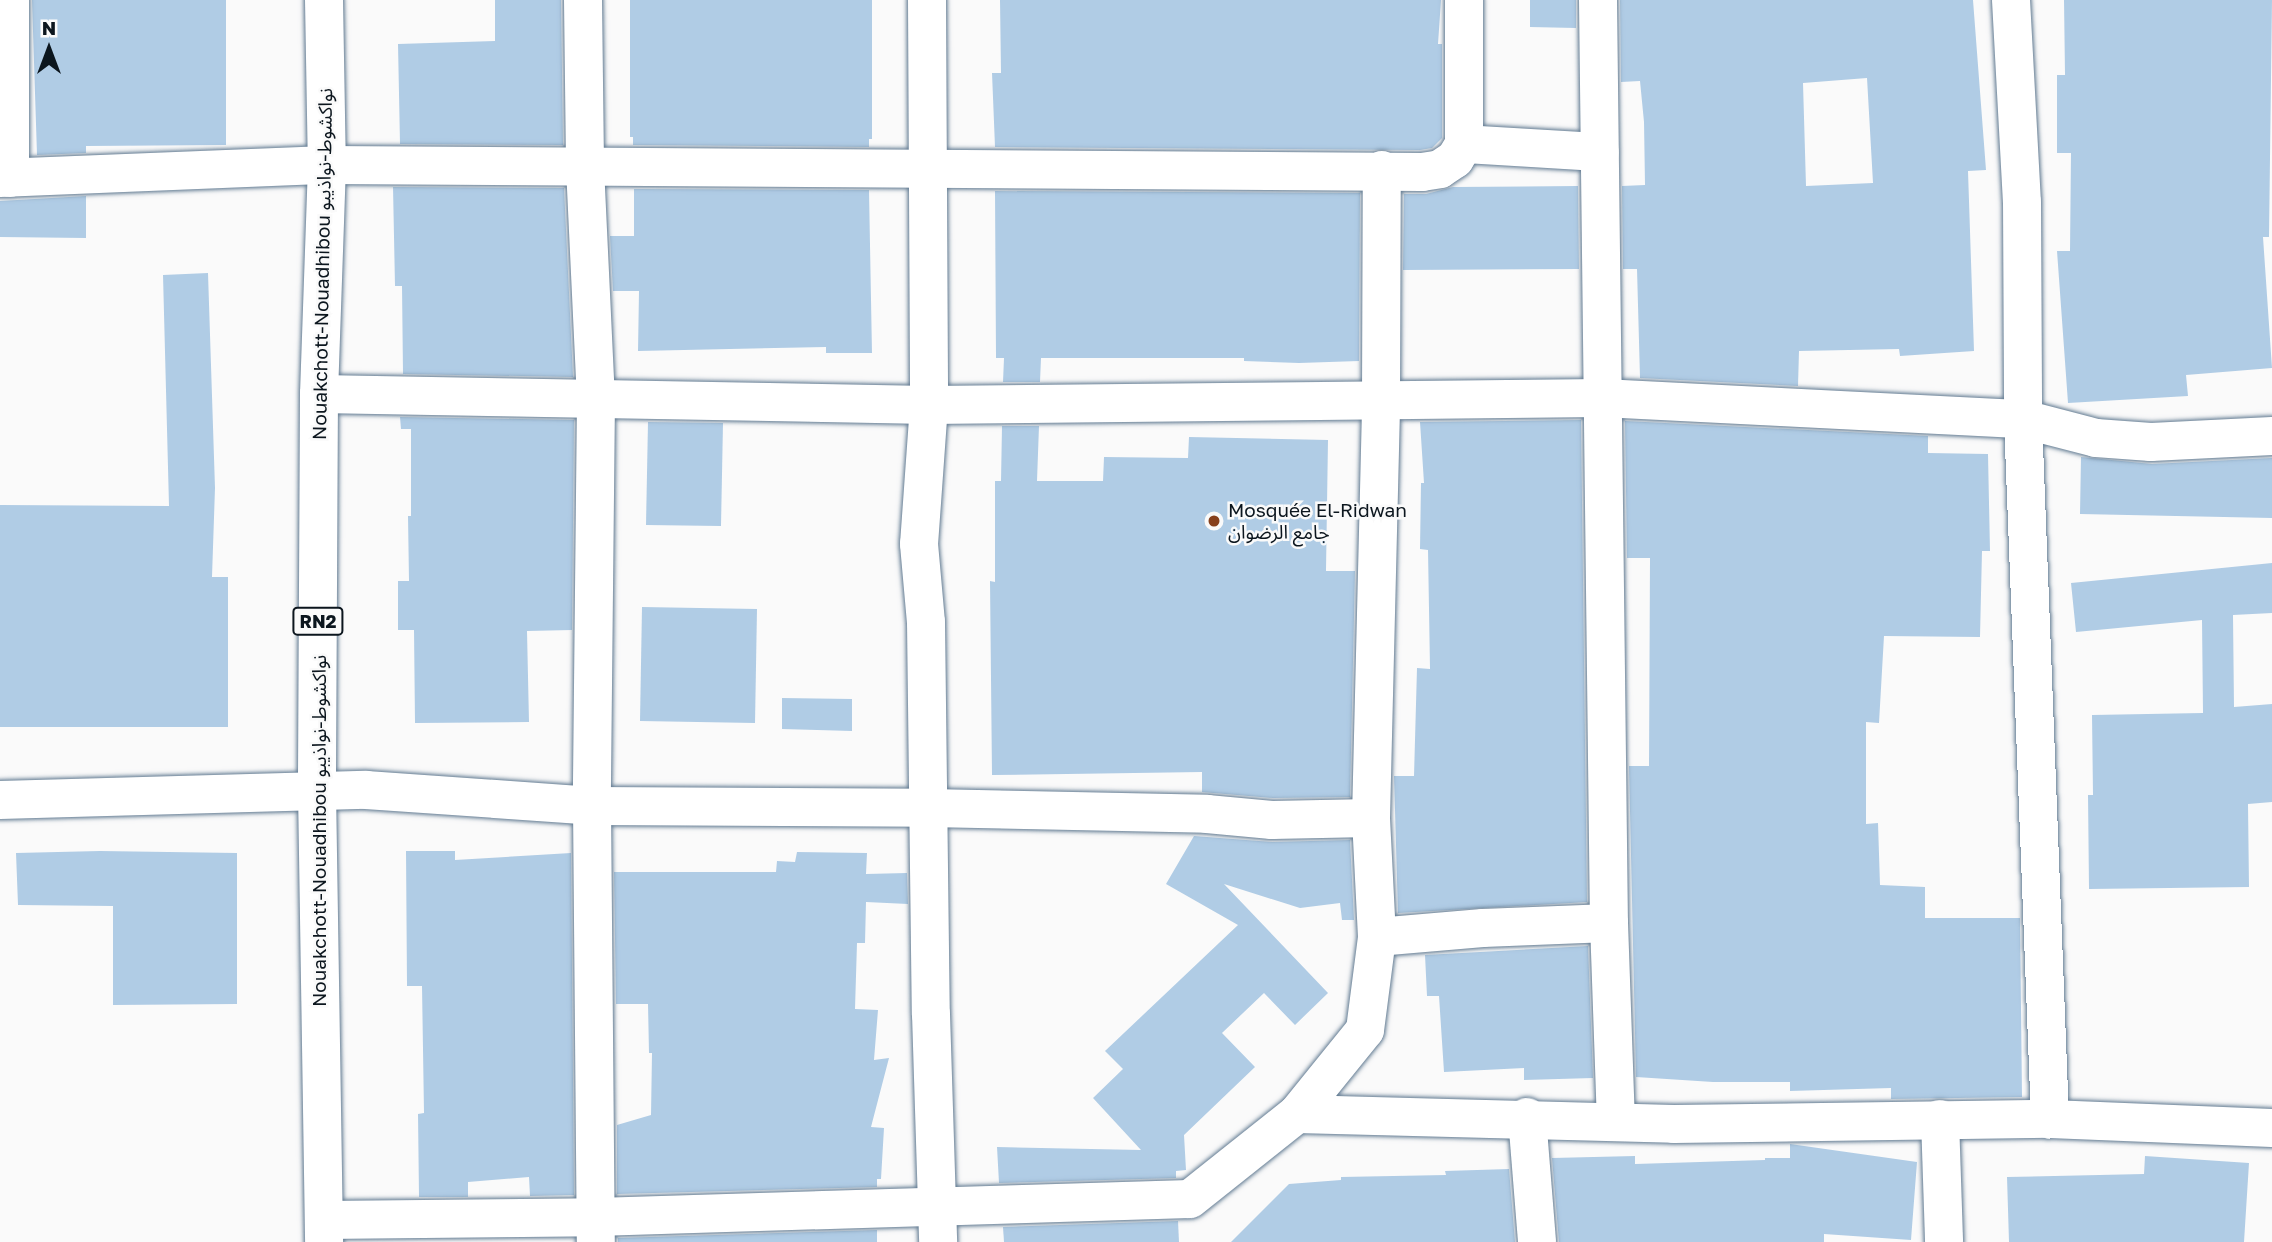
<!DOCTYPE html>
<meta charset="utf-8">
<style>
body{margin:0}
#map{position:relative;width:2272px;height:1242px;overflow:hidden;background:#fafafa;font-family:"Golos Text","Noto Sans Arabic",sans-serif}
div>[style]{position:absolute}
[style*='--x']{left:calc(var(--x)*1px);top:calc(var(--y)*1px);width:calc(var(--w)*1px);rotate:calc(var(--a)*1deg)}
.building>*{inset:0;background:#b0cce5}
.roads{filter:drop-shadow(0 0 2px #627b92) drop-shadow(0 0 2px #627b92)}
.street>*{height:38px;margin:-19px;padding:0 19px;transform-origin:19px;border-radius:19px;background:#fff}
.highway>*{height:38px;margin:-19px;padding:0 19px;transform-origin:19px;border-radius:19px;background:#fff}
.dots>*{width:19px;height:19px;translate:-50% -50%;box-sizing:border-box;border:4px solid #fafafa;border-radius:50%}
span{translate:-50% -50%;white-space:nowrap;text-align:center;line-height:1.15;-webkit-text-stroke:5px #fafafa;paint-order:stroke}
.shield-label span{padding:2px 5px;background:#fafafa;border:2px solid;border-radius:5px;-webkit-text-stroke-width:0}
.shield-label{font-size:18px;color:#0c161e;font-weight:700}
.street-label{font-size:19px;color:#0c161e}
.poi-label{font-size:19px;color:#0c161e}
.left{translate:0 -50%;text-align:left}
.north{position:absolute;left:14px;top:14px;width:70px;height:70px;-webkit-text-stroke:5px #fafafa;paint-order:stroke;rotate:0deg;font-size:19px;font-weight:700;line-height:28px;text-align:center;color:#0c161e}
.north::after{content:'';display:block;margin:auto;width:24px;height:32px;background:#0c161e;clip-path:polygon(50% 0,100% 100%,50% 72%,0 100%)}
</style>
<div id="map">
<div class="building">
<div style="clip-path:polygon(32px 0,226px 0,226px 145px,86px 146px,86px 153px,37px 155px)"></div>
<div style="clip-path:polygon(495px 0,561px 0,563px 145px,400px 144px,398px 44px,495px 41px)"></div>
<div style="clip-path:polygon(630px 0,872px 0,872px 139px,869px 139px,869px 147px,633px 145px,633px 137px,630px 137px)"></div>
<div style="clip-path:polygon(1000px 0,1441px 0,1438px 44px,1442px 44px,1442px 138px,1432px 148px,1420px 150px,995px 147px,992px 73px,1001px 73px)"></div>
<div style="clip-path:polygon(1530px 0,1576px 0,1576px 28px,1530px 27px)"></div>
<div style="clip-path:polygon(evenodd,1620px 0,1973px 0,1986px 170px,1968px 171px,1974px 351px,1900px 356px,1899px 349px,1799px 351px,1798px 386px,1640px 378px,1637px 269px,1623px 269px,1622px 186px,1645px 185px,1644px 122px,1640px 81px,1621px 82px,1620px 0,1867px 78px,1873px 183px,1806px 186px,1803px 83px,1867px 78px)"></div>
<div style="clip-path:polygon(2064px 0,2272px 0,2269px 237px,2263px 237px,2272px 368px,2186px 375px,2188px 396px,2068px 403px,2057px 251px,2070px 251px,2071px 153px,2057px 153px,2057px 75px,2065px 75px)"></div>
<div style="clip-path:polygon(1578px 186px,1579px 269px,1403px 270px,1404px 194px,1426px 194px,1453px 187px)"></div>
<div style="clip-path:polygon(393px 187px,564px 188px,573px 377px,403px 374px,402px 286px,395px 286px)"></div>
<div style="clip-path:polygon(634px 189px,869px 190px,872px 353px,826px 353px,826px 347px,638px 351px,639px 291px,613px 291px,610px 236px,634px 236px)"></div>
<div style="clip-path:polygon(995px 191px,1360px 193px,1359px 361px,1299px 363px,1244px 361px,1244px 358px,1041px 358px,1040px 382px,1003px 382px,1004px 358px,996px 358px)"></div>
<div style="clip-path:polygon(86px 196px,86px 238px,0 237px,0 201px)"></div>
<div style="clip-path:polygon(208px 273px,215px 488px,212px 577px,228px 577px,228px 727px,0 727px,0 505px,169px 506px,163px 275px)"></div>
<div style="clip-path:polygon(400px 417px,574px 420px,572px 630px,527px 631px,529px 722px,415px 723px,414px 630px,398px 630px,398px 581px,409px 581px,408px 516px,411px 516px,411px 429px,401px 429px)"></div>
<div style="clip-path:polygon(1581px 420px,1587px 902px,1398px 913px,1394px 776px,1414px 776px,1417px 668px,1430px 669px,1428px 550px,1420px 549px,1421px 483px,1424px 483px,1420px 422px)"></div>
<div style="clip-path:polygon(1625px 421px,1928px 436px,1928px 453px,1988px 454px,1990px 551px,1982px 551px,1980px 637px,1884px 636px,1879px 723px,1866px 722px,1866px 824px,1878px 823px,1880px 885px,1925px 887px,1925px 918px,2020px 918px,2022px 1097px,1891px 1099px,1891px 1088px,1790px 1091px,1790px 1082px,1713px 1082px,1636px 1077px,1629px 766px,1649px 766px,1650px 558px,1627px 558px)"></div>
<div style="clip-path:polygon(648px 422px,723px 423px,721px 526px,646px 525px)"></div>
<div style="clip-path:polygon(1002px 426px,1039px 426px,1037px 481px,1103px 481px,1104px 457px,1188px 458px,1189px 437px,1328px 440px,1326px 571px,1355px 571px,1350px 797px,1273px 798px,1202px 792px,1202px 772px,992px 775px,990px 581px,995px 582px,995px 481px,1001px 481px)"></div>
<div style="clip-path:polygon(2081px 457px,2152px 464px,2272px 458px,2272px 518px,2080px 514px)"></div>
<div style="clip-path:polygon(2272px 563px,2272px 613px,2233px 615px,2234px 707px,2272px 704px,2272px 802px,2248px 804px,2249px 887px,2089px 889px,2088px 795px,2093px 795px,2092px 715px,2203px 713px,2202px 620px,2076px 632px,2071px 583px)"></div>
<div style="clip-path:polygon(642px 607px,757px 609px,755px 723px,640px 721px)"></div>
<div style="clip-path:polygon(782px 698px,852px 699px,852px 731px,782px 729px)"></div>
<div style="clip-path:polygon(1194px 836px,1272px 842px,1350px 840px,1354px 920px,1342px 920px,1340px 903px,1300px 908px,1224px 884px,1328px 993px,1295px 1025px,1264px 993px,1222px 1033px,1255px 1067px,1184px 1135px,1186px 1170px,1176px 1171px,1176px 1178px,999px 1183px,997px 1147px,1141px 1150px,1093px 1098px,1123px 1069px,1105px 1051px,1238px 925px,1166px 884px)"></div>
<div style="clip-path:polygon(100px 851px,237px 853px,237px 1004px,113px 1005px,113px 906px,18px 905px,16px 853px)"></div>
<div style="clip-path:polygon(406px 851px,455px 851px,455px 860px,571px 853px,574px 1195px,530px 1196px,529px 1177px,468px 1182px,468px 1197px,419px 1197px,418px 1114px,424px 1113px,422px 986px,407px 986px)"></div>
<div style="clip-path:polygon(797px 852px,867px 853px,866px 874px,907px 873px,908px 904px,866px 902px,865px 943px,857px 943px,855px 1009px,878px 1010px,874px 1060px,889px 1058px,871px 1127px,884px 1128px,881px 1179px,877px 1179px,877px 1187px,617px 1194px,617px 1125px,651px 1115px,652px 1053px,649px 1053px,648px 1004px,616px 1004px,614px 872px,776px 872px,777px 861px,795px 862px)"></div>
<div style="clip-path:polygon(1588px 946px,1593px 1078px,1524px 1080px,1524px 1068px,1444px 1072px,1439px 996px,1427px 996px,1425px 955px)"></div>
<div style="clip-path:polygon(1790px 1144px,1917px 1162px,1911px 1240px,1824px 1234px,1824px 1242px,1559px 1242px,1552px 1158px,1635px 1156px,1635px 1164px,1765px 1160px,1765px 1158px,1790px 1158px)"></div>
<div style="clip-path:polygon(2145px 1156px,2249px 1163px,2244px 1242px,2009px 1242px,2007px 1177px,2144px 1174px)"></div>
<div style="clip-path:polygon(1509px 1169px,1515px 1242px,1231px 1242px,1289px 1184px,1341px 1180px,1341px 1177px,1446px 1175px,1445px 1171px)"></div>
<div style="clip-path:polygon(1178px 1221px,1179px 1242px,1004px 1242px,1003px 1227px)"></div>
<div style="clip-path:polygon(877px 1230px,877px 1242px,618px 1242px,618px 1238px)"></div>
</div>
<div class="roads">
<div class="street">
<div style="--x:10;--y:0;--w:178;--a:90"></div>
<div style="--x:583;--y:0;--w:167;--a:89.3"></div>
<div style="--x:585;--y:167;--w:232;--a:87.3"></div>
<div style="--x:596;--y:399;--w:407;--a:90.6"></div>
<div style="--x:592;--y:806;--w:436;--a:89.5"></div>
<div style="--x:927;--y:0;--w:405;--a:89.7"></div>
<div style="--x:929;--y:405;--w:139;--a:94.1"></div>
<div style="--x:919;--y:544;--w:78;--a:84.9"></div>
<div style="--x:926;--y:622;--w:392;--a:89.3"></div>
<div style="--x:931;--y:1014;--w:228;--a:88.2"></div>
<div style="--x:1598;--y:0;--w:923;--a:89.32"></div>
<div style="--x:1609;--y:923;--w:199;--a:88"></div>
<div style="--x:2011;--y:0;--w:202;--a:86.9"></div>
<div style="--x:2022;--y:202;--w:217;--a:89.7"></div>
<div style="--x:2023;--y:419;--w:701;--a:87.79"></div>
<div style="--x:1464;--y:144;--w:136;--a:3.4"></div>
<div style="--x:0;--y:178;--w:327;--a:-2.3"></div>
<div style="--x:327;--y:165;--w:1095;--a:0.37"></div>
<div style="--x:1422;--y:172;--w:18;--a:-9"></div>
<div style="--x:1440;--y:169;--w:18;--a:-34"></div>
<div style="--x:1455;--y:159;--w:17;--a:-59"></div>
<div style="--x:1464;--y:144;--w:144;--a:-90"></div>
<div style="--x:319;--y:394;--w:610;--a:1.03"></div>
<div style="--x:929;--y:405;--w:673;--a:-0.6"></div>
<div style="--x:1602;--y:398;--w:422;--a:2.9"></div>
<div style="--x:2023;--y:419;--w:75;--a:14.6"></div>
<div style="--x:2096;--y:438;--w:55;--a:4.2"></div>
<div style="--x:2151;--y:442;--w:121;--a:-2.8"></div>
<div style="--x:0;--y:800;--w:366;--a:-1.6"></div>
<div style="--x:366;--y:790;--w:227;--a:4"></div>
<div style="--x:592;--y:806;--w:337;--a:0.3"></div>
<div style="--x:929;--y:808;--w:278;--a:1.2"></div>
<div style="--x:1207;--y:814;--w:65;--a:5.3"></div>
<div style="--x:1272;--y:820;--w:99;--a:-1.2"></div>
<div style="--x:1377;--y:937;--w:106;--a:-4.9"></div>
<div style="--x:1483;--y:928;--w:126;--a:-2.3"></div>
<div style="--x:1297;--y:1114;--w:377;--a:1.5"></div>
<div style="--x:1674;--y:1124;--w:376;--a:-0.8"></div>
<div style="--x:2050;--y:1119;--w:222;--a:2.3"></div>
<div style="--x:1527;--y:1117;--w:125;--a:85.4"></div>
<div style="--x:1940;--y:1119;--w:123;--a:88.1"></div>
<div style="--x:324;--y:1220;--w:272;--a:-0.6"></div>
<div style="--x:596;--y:1217;--w:594;--a:-1.74"></div>
<div style="--x:1190;--y:1199;--w:137;--a:-38.5"></div>
<div style="--x:1297;--y:1114;--w:108;--a:-51"></div>
<div style="--x:1365;--y:1030;--w:94;--a:-82.6"></div>
<div style="--x:1377;--y:937;--w:119;--a:-92.9"></div>
<div style="--x:1371;--y:818;--w:418;--a:-88.6"></div>
<div style="--x:1381;--y:400;--w:230;--a:-89.8"></div>
</div>
<div class="highway">
<div style="--x:324;--y:0;--w:165;--a:89"></div>
<div style="--x:327;--y:165;--w:229;--a:92"></div>
<div style="--x:319;--y:394;--w:396;--a:90.3"></div>
<div style="--x:317;--y:790;--w:452;--a:89.1"></div>
</div>
</div>
<div class="dots">
<div style="left:1214px;top:521px;background:#86401c"></div>
</div>
<div class="shield-label">
<span style="left:318px;top:621px">RN2</span>
</div>
<div class="street-label">
<span style="left:322px;top:264px;rotate:-89deg">Nouakchott-Nouadhibou نواكشوط-نواذيبو</span>
<span style="left:319px;top:831px;rotate:-90deg">Nouakchott-Nouadhibou نواكشوط-نواذيبو</span>
</div>
<div class="poi-label">
<span class="left" style="left:1228px;top:521px">Mosquée El-Ridwan<br>جامع الرضوان</span>
</div>
<div class="north">N</div>
</div>
